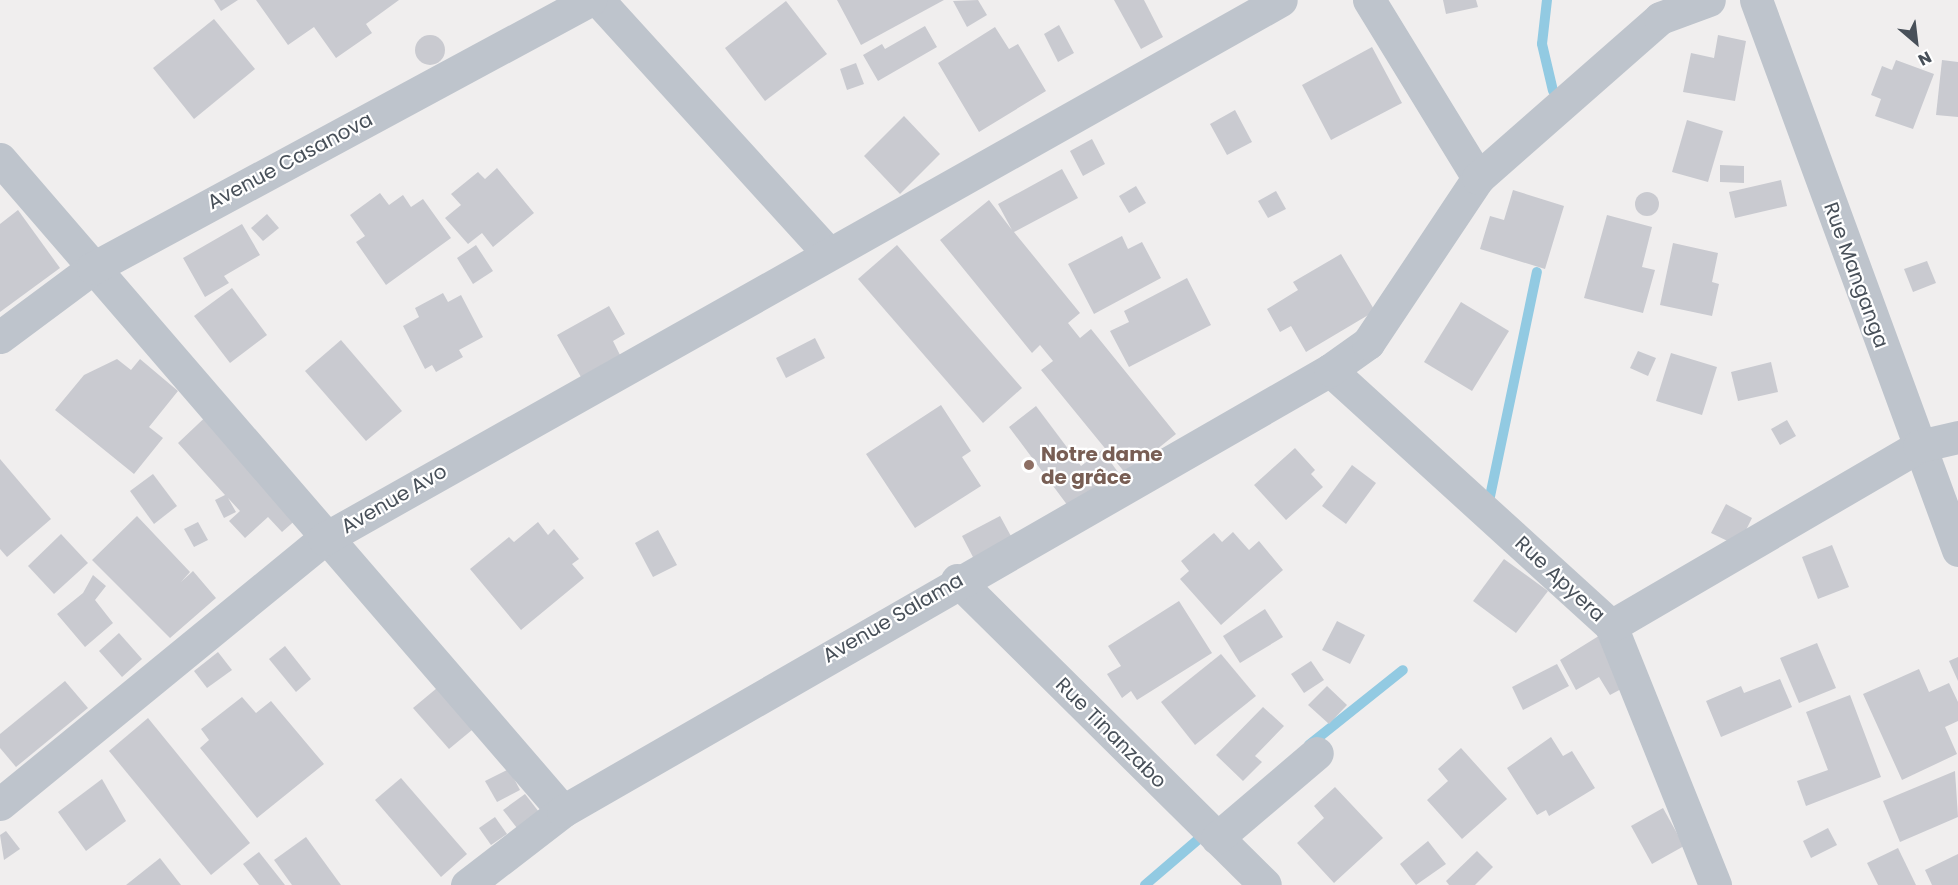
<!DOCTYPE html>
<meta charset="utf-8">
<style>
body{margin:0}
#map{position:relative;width:1958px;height:885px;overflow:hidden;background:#f0eeee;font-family:Poppins,sans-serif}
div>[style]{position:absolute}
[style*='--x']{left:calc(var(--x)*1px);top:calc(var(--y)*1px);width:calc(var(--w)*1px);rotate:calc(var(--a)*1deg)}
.stream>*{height:10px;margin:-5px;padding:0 5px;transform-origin:5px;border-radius:5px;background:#92cae2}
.building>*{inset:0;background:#c9cad0}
.round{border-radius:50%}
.minor>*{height:33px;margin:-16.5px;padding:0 16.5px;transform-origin:16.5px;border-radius:16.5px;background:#bec4cc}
.dots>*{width:16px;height:16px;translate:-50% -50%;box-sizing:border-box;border:3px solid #fff;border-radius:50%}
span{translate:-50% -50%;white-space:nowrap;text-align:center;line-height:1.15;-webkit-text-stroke:4.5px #fff;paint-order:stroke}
.street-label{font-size:20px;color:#485059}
.education-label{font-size:20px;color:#785e54;font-weight:700}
.left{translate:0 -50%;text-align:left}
.north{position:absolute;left:1886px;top:12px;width:60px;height:60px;-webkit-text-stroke:4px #fff;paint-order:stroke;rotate:152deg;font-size:16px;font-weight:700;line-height:24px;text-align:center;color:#485059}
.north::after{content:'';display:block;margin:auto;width:21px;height:27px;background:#485059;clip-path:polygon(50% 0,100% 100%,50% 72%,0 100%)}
</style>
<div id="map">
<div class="stream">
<div style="--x:1547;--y:0;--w:44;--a:96.5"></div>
<div style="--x:1542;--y:44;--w:48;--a:76.8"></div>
<div style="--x:1488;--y:506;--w:239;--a:-78.2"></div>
<div style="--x:1309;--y:745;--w:120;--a:-38.6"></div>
<div style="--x:1145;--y:885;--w:74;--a:-40.6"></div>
</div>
<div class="building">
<div style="clip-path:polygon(214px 0,238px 0,221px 11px)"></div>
<div style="clip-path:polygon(256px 0,399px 0,366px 24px,372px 33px,336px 58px,314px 27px,288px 45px)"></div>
<div style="clip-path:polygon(837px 0,944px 0,861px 45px)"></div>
<div style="clip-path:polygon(978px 0,987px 15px,967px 27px,953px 1px)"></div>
<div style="clip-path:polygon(1114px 0,1144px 0,1163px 37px,1141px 49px)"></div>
<div style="clip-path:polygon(1443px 0,1476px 0,1478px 7px,1446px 14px)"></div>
<div style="clip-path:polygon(786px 1px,827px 54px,765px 101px,725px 48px)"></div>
<div style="clip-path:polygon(214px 19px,255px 69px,194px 119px,153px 68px)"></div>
<div style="clip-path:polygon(1059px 25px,1074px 53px,1058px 62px,1044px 34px)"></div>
<div style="clip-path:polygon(925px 26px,937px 47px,878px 81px,863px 55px,882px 44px,885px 49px)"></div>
<div style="clip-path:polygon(995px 27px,1009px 49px,1018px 44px,1046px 91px,979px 132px,938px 63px)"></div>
<div style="clip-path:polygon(1718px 35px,1746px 41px,1735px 101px,1683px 92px,1691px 53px,1714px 58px)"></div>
<div class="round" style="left:415px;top:35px;width:30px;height:30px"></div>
<div style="clip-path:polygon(1372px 47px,1402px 103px,1331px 140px,1302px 85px)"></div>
<div style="clip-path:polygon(1896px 60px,1934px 74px,1913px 129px,1875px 116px,1881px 99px,1871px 95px,1882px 66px,1892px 70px)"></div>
<div style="clip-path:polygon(1942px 60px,1958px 62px,1958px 117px,1936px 115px)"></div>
<div style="clip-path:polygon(856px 63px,864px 84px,847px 90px,840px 69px)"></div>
<div style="clip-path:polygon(1235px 110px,1252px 142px,1227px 155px,1210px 124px)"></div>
<div style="clip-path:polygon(904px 116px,940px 154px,900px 194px,864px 156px)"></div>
<div style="clip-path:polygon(1687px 120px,1723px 131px,1708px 182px,1672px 172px)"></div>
<div style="clip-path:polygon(1092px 139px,1105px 164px,1083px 176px,1070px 151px)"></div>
<div style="clip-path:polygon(1720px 165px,1744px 166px,1744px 183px,1720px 182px)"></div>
<div style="clip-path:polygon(497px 168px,534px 213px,493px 247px,482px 233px,468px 244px,445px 218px,461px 205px,451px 194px,478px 172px,485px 179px)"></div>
<div style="clip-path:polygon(1062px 169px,1078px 198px,1014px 232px,1080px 313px,1068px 323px,1080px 338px,1091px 329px,1176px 434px,1126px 474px,1041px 370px,1053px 361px,1040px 345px,1032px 353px,940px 240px,989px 200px,1012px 230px,998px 204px)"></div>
<div style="clip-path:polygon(1781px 180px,1787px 206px,1735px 218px,1729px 192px)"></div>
<div style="clip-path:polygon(1136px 186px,1146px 203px,1129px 213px,1119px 196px)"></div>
<div style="clip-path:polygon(1513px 190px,1564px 206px,1545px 269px,1480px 249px,1490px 216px,1504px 220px)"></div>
<div style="clip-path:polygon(1276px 191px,1286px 209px,1268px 218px,1258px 201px)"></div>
<div class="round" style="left:1635px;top:192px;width:24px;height:24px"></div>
<div style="clip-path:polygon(380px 193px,389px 205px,403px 195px,411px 207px,423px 199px,451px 238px,386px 285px,356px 242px,365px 236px,350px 215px)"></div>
<div style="clip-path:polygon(18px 210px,60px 268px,0 312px,0 224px)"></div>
<div style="clip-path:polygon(267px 214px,279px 228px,263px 241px,251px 228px)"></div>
<div style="clip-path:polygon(1607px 215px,1652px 227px,1642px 267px,1655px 270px,1643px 313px,1584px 298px)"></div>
<div style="clip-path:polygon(242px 224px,260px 255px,224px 276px,229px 283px,205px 297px,183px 258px)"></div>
<div style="clip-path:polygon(1122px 236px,1128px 249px,1142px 242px,1161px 278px,1094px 314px,1068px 264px)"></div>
<div style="clip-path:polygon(1673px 243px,1718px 253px,1712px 282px,1719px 284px,1712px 316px,1660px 305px)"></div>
<div style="clip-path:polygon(476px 245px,493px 271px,473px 284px,457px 258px)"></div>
<div style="clip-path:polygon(897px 245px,1022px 388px,983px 423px,858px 279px)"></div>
<div style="clip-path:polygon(1341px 254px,1375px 311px,1306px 352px,1291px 326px,1280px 332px,1267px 309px,1298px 290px,1293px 282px)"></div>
<div style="clip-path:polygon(1927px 261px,1936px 283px,1913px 292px,1904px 269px)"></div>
<div style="clip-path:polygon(1187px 278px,1211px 325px,1129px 367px,1110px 331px,1129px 322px,1124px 311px)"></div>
<div style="clip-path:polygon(232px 288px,267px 335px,230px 363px,194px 316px)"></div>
<div style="clip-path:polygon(443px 293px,448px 302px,461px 295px,483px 337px,459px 350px,463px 357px,436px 372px,432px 365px,425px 369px,403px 326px,419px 317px,415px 308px)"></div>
<div style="clip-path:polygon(1461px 302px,1509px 331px,1472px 391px,1424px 362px)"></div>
<div style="clip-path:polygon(609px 306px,625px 334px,613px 341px,620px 355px,581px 377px,557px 335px)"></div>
<div style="clip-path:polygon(815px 338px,825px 358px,786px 378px,776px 358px)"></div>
<div style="clip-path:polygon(341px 340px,402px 411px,366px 441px,305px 371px)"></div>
<div style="clip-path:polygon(1638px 351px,1656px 358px,1648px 376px,1630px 368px)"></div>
<div style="clip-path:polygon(1671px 353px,1717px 367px,1702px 415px,1656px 401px)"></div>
<div style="clip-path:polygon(117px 359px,131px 370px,140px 359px,178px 391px,149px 427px,163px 438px,134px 474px,55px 410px,84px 375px)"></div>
<div style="clip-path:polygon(1771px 362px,1778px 392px,1738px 401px,1731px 372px)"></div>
<div style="clip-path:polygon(941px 405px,971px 451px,962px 457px,981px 486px,915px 528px,866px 454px)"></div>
<div style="clip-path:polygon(1036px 406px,1081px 466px,1102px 450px,1120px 475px,1071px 510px,1009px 427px)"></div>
<div style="clip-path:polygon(215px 408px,307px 510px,282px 532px,268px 517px,245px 538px,229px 521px,240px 511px,228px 498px,236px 512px,224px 518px,215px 500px,225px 495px,178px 443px)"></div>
<div style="clip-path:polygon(1787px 420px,1796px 436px,1780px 445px,1771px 429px)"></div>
<div style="clip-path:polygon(1295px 448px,1315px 470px,1311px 474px,1323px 487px,1286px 520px,1254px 485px)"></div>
<div style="clip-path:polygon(0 459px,51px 519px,7px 557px,0 549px)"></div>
<div style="clip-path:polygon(1352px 465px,1376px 483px,1346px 524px,1322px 506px)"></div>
<div style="clip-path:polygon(153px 474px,177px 506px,154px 524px,130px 491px)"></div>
<div style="clip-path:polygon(1726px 504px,1752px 518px,1738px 546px,1711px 533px)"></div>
<div style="clip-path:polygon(137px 516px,190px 572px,181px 582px,193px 571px,216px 598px,170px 638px,92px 560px)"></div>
<div style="clip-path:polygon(1000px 516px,1012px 538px,974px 559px,962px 536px)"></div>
<div style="clip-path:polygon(198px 522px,208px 540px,194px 547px,184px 529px)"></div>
<div style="clip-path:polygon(538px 522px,548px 535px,554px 529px,579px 559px,572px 564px,584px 578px,521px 630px,470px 569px,509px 537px,514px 542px)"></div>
<div style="clip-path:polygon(658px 530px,677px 565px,653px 577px,635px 543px)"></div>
<div style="clip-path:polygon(1233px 532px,1249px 550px,1259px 541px,1283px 570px,1221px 625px,1180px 579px,1189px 571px,1181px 561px,1214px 533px,1222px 542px)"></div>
<div style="clip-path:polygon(61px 534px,88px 563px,54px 594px,28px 566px)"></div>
<div style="clip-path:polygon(1832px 545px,1849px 587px,1818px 599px,1802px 557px)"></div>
<div style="clip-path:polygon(1504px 559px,1548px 591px,1516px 633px,1473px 601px)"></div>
<div style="clip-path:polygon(93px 575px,106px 586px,95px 600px,113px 623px,85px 647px,57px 614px,83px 593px)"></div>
<div style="clip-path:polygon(1179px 601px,1212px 653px,1137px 700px,1131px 691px,1122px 698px,1107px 674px,1121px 666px,1108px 646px)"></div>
<div style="clip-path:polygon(1265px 609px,1283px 637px,1240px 663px,1223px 636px)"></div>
<div style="clip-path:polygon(1337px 621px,1365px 635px,1350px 664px,1322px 650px)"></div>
<div style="clip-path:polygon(1610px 629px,1638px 680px,1610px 695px,1599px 677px,1576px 690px,1560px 660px)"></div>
<div style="clip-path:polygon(119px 633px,142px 659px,122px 677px,99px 651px)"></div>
<div style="clip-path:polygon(1817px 643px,1836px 688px,1799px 703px,1780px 658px)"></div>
<div style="clip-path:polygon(285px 646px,311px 679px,296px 692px,269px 659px)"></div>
<div style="clip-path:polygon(218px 652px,232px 670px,207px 688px,194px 671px)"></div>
<div style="clip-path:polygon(1221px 654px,1256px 696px,1195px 745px,1161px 702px)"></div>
<div style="clip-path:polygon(1958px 657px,1958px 681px,1949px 661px)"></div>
<div style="clip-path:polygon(1311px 661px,1324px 680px,1304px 693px,1291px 674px)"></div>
<div style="clip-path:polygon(1557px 664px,1569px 686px,1523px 710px,1512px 687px)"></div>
<div style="clip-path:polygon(1919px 669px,1929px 692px,1949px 683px,1958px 702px,1958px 721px,1945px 727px,1957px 754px,1902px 780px,1863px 694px)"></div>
<div style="clip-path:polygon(1780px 679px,1792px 707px,1721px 737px,1706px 701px,1741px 686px,1744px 693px)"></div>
<div style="clip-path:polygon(65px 681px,88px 708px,16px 767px,0 748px,0 734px)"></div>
<div style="clip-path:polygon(443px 683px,478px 725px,449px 749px,413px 708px)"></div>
<div style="clip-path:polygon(1327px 686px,1347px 705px,1329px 724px,1308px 705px)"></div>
<div style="clip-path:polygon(1850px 695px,1881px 777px,1806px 806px,1797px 781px,1828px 770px,1806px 712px)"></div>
<div style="clip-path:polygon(242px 697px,256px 713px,271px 701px,324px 764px,257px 818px,200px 748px,209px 740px,201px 729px)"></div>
<div style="clip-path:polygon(1263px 707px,1284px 726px,1255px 756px,1262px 762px,1243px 781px,1216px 755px)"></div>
<div style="clip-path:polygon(148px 718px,250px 843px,211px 875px,109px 751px)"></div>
<div style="clip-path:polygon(1551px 737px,1563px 756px,1572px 751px,1595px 788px,1549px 816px,1546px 810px,1537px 815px,1507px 768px)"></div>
<div style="clip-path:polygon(1461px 748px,1507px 799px,1462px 839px,1427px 800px,1448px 781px,1438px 769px)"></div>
<div style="clip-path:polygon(509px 769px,520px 790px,497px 802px,485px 781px)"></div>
<div style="clip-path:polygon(1955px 771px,1958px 817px,1900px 842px,1883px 801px)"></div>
<div style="clip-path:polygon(401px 778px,467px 854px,441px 877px,375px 800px)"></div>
<div style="clip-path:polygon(102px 779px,126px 821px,86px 851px,58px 812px)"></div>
<div style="clip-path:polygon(1335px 787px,1383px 838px,1334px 883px,1297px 843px,1324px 818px,1314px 806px)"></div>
<div style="clip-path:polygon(525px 794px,539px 812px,517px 828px,503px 810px)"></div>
<div style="clip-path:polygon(1663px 808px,1684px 846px,1652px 864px,1631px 826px)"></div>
<div style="clip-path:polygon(495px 817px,507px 834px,491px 845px,479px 828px)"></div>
<div style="clip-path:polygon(1828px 828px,1837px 845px,1811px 858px,1803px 841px)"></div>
<div style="clip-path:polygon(6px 831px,20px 849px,4px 860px,0 835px)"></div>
<div style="clip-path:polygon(306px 837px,341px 885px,292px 885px,274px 860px)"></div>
<div style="clip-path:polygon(1428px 841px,1446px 864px,1416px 885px,1400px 864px)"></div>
<div style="clip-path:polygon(1898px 848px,1916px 885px,1878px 885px,1867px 863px)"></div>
<div style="clip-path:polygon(1477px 851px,1493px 867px,1475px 885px,1449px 885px,1446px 881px)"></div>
<div style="clip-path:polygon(259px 852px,285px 885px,259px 885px,243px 864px)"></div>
<div style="clip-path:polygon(1958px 854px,1958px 885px,1932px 885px,1925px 870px)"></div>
<div style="clip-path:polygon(160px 858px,181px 885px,126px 885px)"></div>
</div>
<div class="minor">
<div style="--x:598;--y:0;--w:342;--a:47.7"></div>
<div style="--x:1369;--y:0;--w:209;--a:58.5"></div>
<div style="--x:1756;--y:0;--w:586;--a:69.83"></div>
<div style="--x:0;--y:159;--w:861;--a:49.19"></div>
<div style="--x:0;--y:337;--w:116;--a:-36.6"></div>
<div style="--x:93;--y:268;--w:565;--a:-28.34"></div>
<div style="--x:1330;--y:370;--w:380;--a:42.3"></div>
<div style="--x:1611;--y:626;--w:279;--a:68.1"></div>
<div style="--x:957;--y:580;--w:433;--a:44.7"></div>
<div style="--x:1611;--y:626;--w:357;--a:-30.3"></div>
<div style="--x:1919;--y:446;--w:40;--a:-13"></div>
<div style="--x:0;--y:804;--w:419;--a:-39.3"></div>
<div style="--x:324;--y:539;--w:1098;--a:-29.39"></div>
<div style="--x:1217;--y:838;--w:131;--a:-40.4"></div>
<div style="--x:467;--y:885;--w:121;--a:-37.6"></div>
<div style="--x:563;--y:811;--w:885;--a:-29.9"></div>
<div style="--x:1330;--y:370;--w:47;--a:-35.4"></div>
<div style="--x:1368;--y:343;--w:198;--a:-56.3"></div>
<div style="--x:1478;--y:178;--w:242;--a:-41.3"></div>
<div style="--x:1660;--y:18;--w:52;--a:-20.2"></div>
</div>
<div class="dots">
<div style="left:1029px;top:465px;background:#8d6e63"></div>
</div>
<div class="street-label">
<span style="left:290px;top:161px;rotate:-28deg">Avenue Casanova</span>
<span style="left:1856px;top:275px;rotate:70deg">Rue Manganga</span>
<span style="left:394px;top:499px;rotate:-30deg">Avenue Avo</span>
<span style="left:1560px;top:579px;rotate:43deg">Rue Apyera</span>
<span style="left:893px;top:618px;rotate:-30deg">Avenue Salama</span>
<span style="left:1111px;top:733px;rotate:45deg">Rue Tinanzabo</span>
</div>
<div class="education-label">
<span class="left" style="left:1041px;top:466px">Notre dame<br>de grâce</span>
</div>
<div class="north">N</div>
</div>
